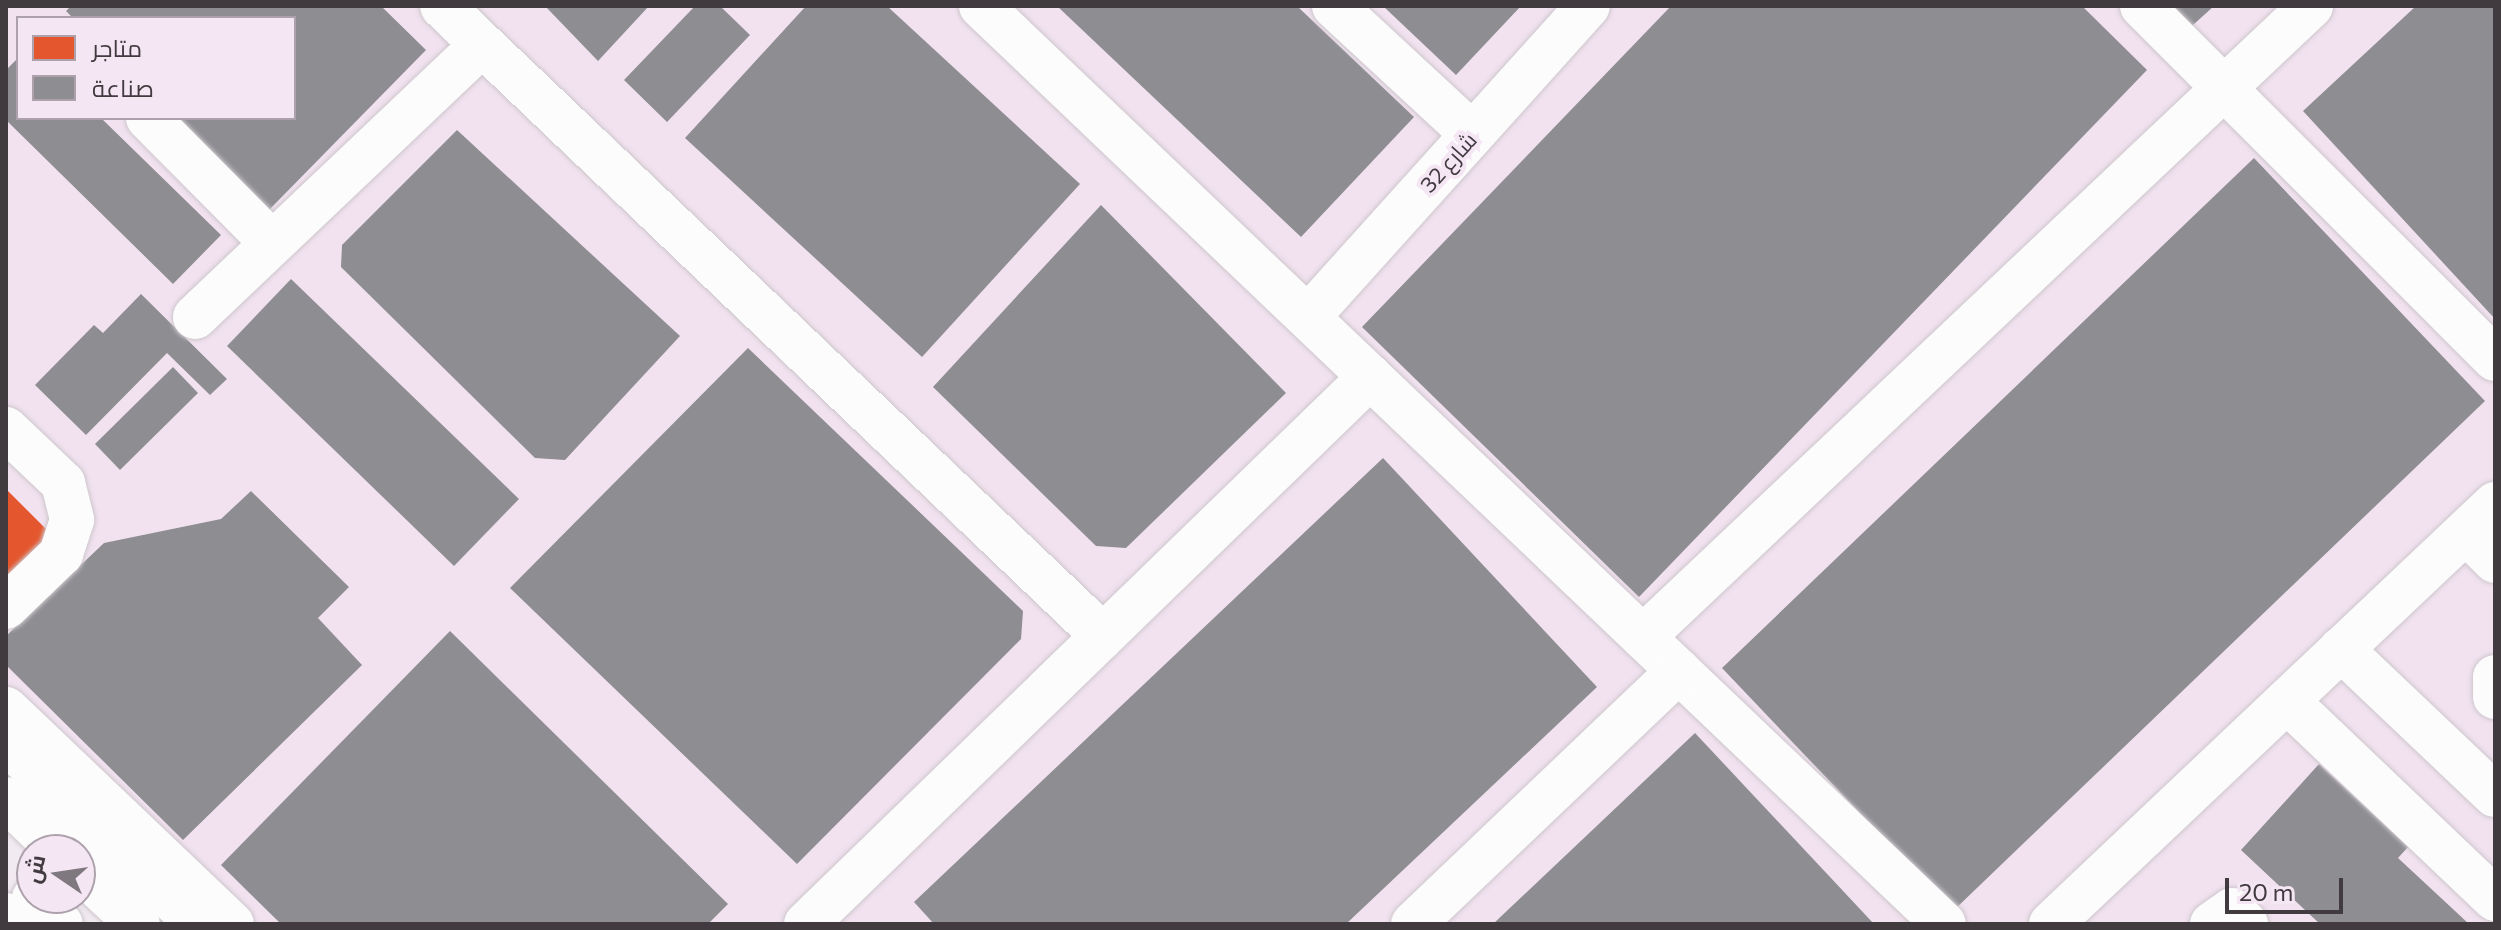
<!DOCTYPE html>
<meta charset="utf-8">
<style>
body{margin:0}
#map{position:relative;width:2501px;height:930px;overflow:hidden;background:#f2eaf1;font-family:Commissioner,Cairo,sans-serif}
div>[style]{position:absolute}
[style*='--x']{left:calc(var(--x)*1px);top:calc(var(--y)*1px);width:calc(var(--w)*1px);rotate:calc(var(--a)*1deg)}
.built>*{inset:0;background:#f2e2f0}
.shops>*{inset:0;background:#e4572e}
.industry>*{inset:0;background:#8d8d92}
.roads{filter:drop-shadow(0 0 2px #cdc7cc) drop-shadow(0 0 2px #cdc7cc)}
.minor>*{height:44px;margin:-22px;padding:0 22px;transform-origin:22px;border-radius:22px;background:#fdfcfd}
.highway>*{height:44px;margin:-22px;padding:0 22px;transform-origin:22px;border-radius:22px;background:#fdfcfd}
span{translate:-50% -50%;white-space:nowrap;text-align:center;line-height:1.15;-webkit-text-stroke:8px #f5e6f4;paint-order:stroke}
.street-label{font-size:22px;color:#413b40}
.frame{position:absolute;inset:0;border:8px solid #413b40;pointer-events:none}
.legend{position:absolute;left:16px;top:16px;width:280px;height:104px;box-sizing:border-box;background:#f5e6f4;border:2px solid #ada2ac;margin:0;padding:10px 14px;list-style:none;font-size:24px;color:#413b40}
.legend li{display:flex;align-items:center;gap:16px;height:40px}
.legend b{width:40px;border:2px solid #ada2ac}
.north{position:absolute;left:16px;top:834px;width:80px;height:80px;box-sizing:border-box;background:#f5e6f4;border:2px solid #ada2ac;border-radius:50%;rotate:283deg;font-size:22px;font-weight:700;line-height:32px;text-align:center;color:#413b40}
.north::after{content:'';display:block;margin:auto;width:28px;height:36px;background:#7f787e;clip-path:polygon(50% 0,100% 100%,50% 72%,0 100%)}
.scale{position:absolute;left:2225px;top:878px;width:118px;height:36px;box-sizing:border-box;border:4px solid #413b40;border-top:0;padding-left:10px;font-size:24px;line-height:28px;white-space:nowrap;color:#413b40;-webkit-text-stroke:6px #f5e6f4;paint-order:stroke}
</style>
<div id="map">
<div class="built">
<div style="clip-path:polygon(evenodd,6px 6px,2495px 6px,2495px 924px,231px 924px,6px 699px,6px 6px,18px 18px,294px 18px,294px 118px,18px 118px,18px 18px)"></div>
</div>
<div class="shops">
<div style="clip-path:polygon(6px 489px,62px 545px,6px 602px)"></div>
</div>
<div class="industry">
<div style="clip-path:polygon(71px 6px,381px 6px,426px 50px,268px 211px,175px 118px,294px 118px,294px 18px,73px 18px,66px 11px)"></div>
<div style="clip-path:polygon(545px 6px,649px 6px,598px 61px)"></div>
<div style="clip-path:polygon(695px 6px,720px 6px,750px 35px,667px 122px,624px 80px)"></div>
<div style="clip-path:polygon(806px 6px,887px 6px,1080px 184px,922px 357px,685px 138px)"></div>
<div style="clip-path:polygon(1057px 6px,1297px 6px,1414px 117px,1301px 237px)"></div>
<div style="clip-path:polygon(1383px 6px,1521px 6px,1456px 75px)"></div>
<div style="clip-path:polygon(1671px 6px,2082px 6px,2147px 70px,1639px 597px,1362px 327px)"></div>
<div style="clip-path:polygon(2158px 6px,2214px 6px,2183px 34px)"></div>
<div style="clip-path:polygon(2416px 6px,2495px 6px,2495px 319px,2303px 111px)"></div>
<div style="clip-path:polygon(18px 58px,18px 118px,101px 118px,221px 235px,173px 284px,6px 120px,6px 70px)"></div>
<div style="clip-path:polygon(457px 130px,680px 336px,565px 460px,535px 458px,341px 267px,342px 245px)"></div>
<div style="clip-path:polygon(2254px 158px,2485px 401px,1953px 911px,1722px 668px)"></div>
<div style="clip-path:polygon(1101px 205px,1286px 393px,1126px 548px,1096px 546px,933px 387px)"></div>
<div style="clip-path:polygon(291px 279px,519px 499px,454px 566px,227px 346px)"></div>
<div style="clip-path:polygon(141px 294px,227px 379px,210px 395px,167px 353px,86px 435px,35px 385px,94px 325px,103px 333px)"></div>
<div style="clip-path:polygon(748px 348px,1023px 611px,1021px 639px,797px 864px,510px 588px)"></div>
<div style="clip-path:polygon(173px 367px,198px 393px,120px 470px,95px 444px)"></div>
<div style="clip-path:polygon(1383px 458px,1597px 687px,1346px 924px,934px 924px,914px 902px)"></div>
<div style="clip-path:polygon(251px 491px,349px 587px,318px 618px,362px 665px,183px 840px,6px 665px,6px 636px,104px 543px,221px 519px)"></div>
<div style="clip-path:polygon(450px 631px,728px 904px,708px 924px,281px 924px,221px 865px)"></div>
<div style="clip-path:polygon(1695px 733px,1874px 924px,1493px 924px)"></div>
<div style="clip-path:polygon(2319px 764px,2408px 847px,2398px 858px,2469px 924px,2320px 924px,2241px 850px)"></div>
</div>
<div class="roads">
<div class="minor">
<div style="--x:442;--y:6;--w:913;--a:43.62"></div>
<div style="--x:981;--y:6;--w:1330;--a:43.63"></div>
<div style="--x:1334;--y:6;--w:188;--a:42.8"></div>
<div style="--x:2142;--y:6;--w:499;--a:45"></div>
<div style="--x:148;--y:118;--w:175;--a:45.2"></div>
<div style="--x:195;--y:317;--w:395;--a:-43.5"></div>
<div style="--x:1308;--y:317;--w:418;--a:-48"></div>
<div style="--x:6;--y:429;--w:79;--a:43.5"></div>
<div style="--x:63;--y:483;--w:38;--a:76"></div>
<div style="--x:72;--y:520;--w:36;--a:108"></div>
<div style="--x:61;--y:554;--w:76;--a:136.1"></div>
<div style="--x:2466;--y:532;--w:41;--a:45"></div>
<div style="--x:1643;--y:637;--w:919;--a:-43.37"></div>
<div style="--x:2341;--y:649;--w:212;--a:43.5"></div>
<div style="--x:2495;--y:677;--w:20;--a:90"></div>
<div style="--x:2287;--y:701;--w:287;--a:43.6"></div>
<div style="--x:6;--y:709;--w:312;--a:43.6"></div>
<div style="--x:6;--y:915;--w:13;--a:45"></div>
<div style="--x:806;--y:924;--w:786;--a:-44.12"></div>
<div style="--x:1413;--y:924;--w:367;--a:-43.6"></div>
<div style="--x:2051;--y:924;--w:611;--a:-43.41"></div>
<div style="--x:2212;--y:924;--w:24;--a:-35"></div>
<div style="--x:2232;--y:910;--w:20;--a:45"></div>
</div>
<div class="highway">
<div style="--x:6;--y:742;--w:265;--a:43.5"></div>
<div style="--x:6;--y:799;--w:74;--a:43.9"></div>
<div style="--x:80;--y:870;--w:79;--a:43"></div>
<div style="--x:34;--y:898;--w:37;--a:44"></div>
</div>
</div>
<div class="street-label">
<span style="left:1448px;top:162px;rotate:-48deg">شارع 32</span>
</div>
<div class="frame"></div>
<ul class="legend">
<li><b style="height:22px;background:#e4572e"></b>متاجر</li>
<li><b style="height:22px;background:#8d8d92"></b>صناعة</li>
</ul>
<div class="north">ش</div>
<div class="scale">20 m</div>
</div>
